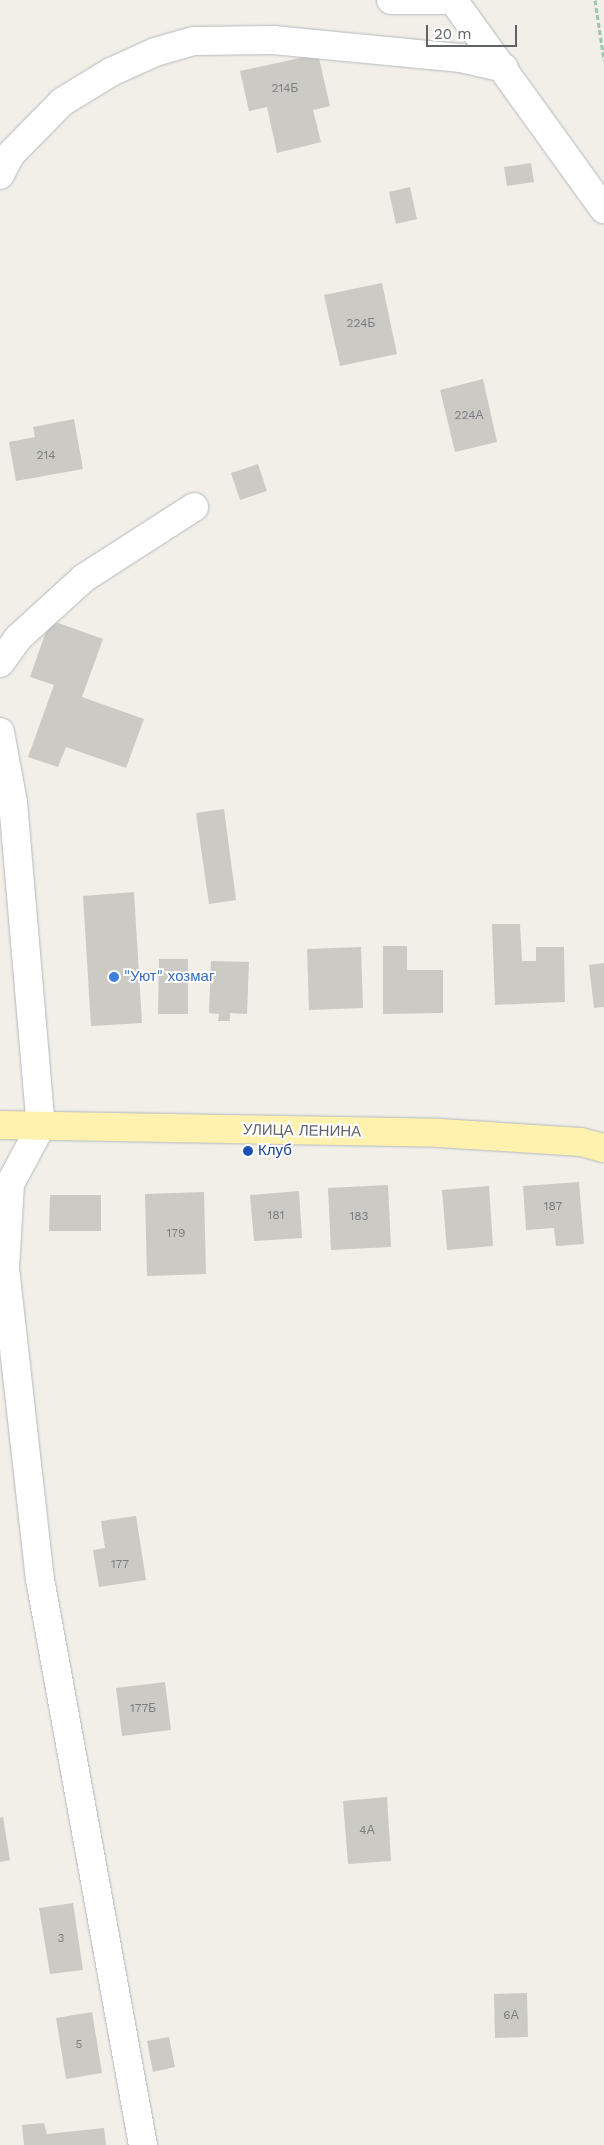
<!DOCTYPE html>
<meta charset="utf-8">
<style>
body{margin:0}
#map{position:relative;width:604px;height:2145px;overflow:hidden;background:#f1efe8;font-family:"Work Sans",sans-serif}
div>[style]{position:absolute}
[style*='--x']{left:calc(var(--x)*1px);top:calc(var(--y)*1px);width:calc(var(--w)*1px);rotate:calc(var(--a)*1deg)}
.building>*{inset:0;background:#cccac5}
.path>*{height:3px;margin-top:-1.5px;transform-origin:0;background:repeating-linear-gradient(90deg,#9cc7a9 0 5px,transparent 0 7.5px)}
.roads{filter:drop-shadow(0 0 1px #b5b8bc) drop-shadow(0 0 1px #b5b8bc)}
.minor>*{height:28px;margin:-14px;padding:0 14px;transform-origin:14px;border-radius:14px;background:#fff}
.major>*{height:28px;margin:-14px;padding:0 14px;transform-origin:14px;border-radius:14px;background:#fff2af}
.dots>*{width:14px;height:14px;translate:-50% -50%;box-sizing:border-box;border:2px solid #fff;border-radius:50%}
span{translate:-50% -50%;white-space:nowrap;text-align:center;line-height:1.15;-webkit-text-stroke:4px #fff;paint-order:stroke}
.number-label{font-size:12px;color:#7a7d7f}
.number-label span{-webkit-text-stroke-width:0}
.shop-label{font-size:15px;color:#366cbe}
.left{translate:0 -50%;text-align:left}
.street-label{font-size:15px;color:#5f6368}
.transit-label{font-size:15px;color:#164399}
.scale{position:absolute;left:426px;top:25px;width:91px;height:22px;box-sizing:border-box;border:2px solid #5f6368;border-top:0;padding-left:6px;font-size:15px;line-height:18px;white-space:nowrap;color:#5f6368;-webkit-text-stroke:4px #fff;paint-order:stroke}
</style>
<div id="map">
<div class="building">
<div style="clip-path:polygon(318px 54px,330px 106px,313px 110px,321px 142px,277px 153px,267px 107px,249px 111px,240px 71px)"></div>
<div style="clip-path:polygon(531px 163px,534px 182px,507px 186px,504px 167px)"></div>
<div style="clip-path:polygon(410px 187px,417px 219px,396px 224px,389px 192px)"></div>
<div style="clip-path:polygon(382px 283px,397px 354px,340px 366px,324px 295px)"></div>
<div style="clip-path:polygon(483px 379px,497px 442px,455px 452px,440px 390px)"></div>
<div style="clip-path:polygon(74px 419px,83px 469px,16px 481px,9px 442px,35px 437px,33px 427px)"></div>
<div style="clip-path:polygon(258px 464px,267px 491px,240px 500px,231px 473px)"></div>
<div style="clip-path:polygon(50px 620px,103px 639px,82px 697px,144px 719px,126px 768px,66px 747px,58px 767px,28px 757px,54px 685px,30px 677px)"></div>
<div style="clip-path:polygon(224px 809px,236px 900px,209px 904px,196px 813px)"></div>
<div style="clip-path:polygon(134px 892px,142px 1023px,91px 1026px,83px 896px)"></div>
<div style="clip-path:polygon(492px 924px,520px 924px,522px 961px,536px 961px,536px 947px,564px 947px,565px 1002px,495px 1005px)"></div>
<div style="clip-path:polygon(383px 946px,407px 946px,407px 970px,443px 970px,443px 1013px,383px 1014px)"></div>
<div style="clip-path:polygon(361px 947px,363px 1008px,309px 1010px,307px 949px)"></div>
<div style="clip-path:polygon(159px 959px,188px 959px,188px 1014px,158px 1014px)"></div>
<div style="clip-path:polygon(211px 961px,249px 962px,247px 1014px,230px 1013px,230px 1021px,218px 1021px,219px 1014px,209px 1013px)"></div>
<div style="clip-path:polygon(604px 963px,604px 1007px,594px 1008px,589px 965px)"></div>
<div style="clip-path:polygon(579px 1182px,584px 1244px,556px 1246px,554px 1228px,526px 1230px,523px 1186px)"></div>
<div style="clip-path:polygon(388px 1185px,391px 1247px,331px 1250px,328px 1188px)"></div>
<div style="clip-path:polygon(489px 1186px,493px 1246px,447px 1250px,442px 1190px)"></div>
<div style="clip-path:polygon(299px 1191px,302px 1238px,254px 1241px,250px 1195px)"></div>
<div style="clip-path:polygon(204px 1192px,206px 1274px,147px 1276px,145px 1194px)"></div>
<div style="clip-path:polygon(50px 1195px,101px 1195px,101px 1231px,49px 1231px)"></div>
<div style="clip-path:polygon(136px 1516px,146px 1580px,99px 1587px,93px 1550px,105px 1548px,101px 1521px)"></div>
<div style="clip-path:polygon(165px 1682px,171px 1730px,122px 1736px,116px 1688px)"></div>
<div style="clip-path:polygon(387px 1797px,391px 1861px,348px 1864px,343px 1801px)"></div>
<div style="clip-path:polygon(3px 1817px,10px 1860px,0 1862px,0 1818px)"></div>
<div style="clip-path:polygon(73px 1903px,83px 1970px,50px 1974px,39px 1908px)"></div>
<div style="clip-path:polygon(527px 1993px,528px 2037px,495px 2038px,494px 1994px)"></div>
<div style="clip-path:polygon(92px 2012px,102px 2073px,66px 2079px,56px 2018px)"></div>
<div style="clip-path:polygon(169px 2037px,175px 2067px,153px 2072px,147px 2041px)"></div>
<div style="clip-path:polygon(44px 2123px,47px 2134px,104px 2128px,106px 2145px,24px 2145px,22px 2125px)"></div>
</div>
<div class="path">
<div style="--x:595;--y:0;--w:61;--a:81.5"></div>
</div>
<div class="roads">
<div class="minor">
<div style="--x:391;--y:0;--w:52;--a:0"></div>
<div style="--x:453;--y:0;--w:258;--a:54.2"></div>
<div style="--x:0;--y:175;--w:22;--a:-63"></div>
<div style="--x:10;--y:155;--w:74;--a:-45.5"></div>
<div style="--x:62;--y:102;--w:57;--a:-31.5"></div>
<div style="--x:111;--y:72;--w:48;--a:-24.4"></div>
<div style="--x:155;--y:52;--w:41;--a:-15.8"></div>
<div style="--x:194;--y:41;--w:79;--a:-0.7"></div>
<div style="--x:273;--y:40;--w:189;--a:5.5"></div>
<div style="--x:461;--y:58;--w:44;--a:13.1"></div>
<div style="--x:0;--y:663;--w:31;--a:-54"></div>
<div style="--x:18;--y:638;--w:89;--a:-42.3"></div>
<div style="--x:84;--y:578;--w:131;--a:-32.8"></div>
<div style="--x:0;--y:732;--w:71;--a:79.5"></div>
<div style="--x:13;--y:802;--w:325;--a:85.1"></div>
<div style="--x:41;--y:1126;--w:66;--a:118.1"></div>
<div style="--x:10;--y:1184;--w:84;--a:93.4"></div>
<div style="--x:5;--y:1268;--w:313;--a:83.6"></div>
<div style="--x:40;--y:1579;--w:575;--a:79.69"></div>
</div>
<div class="major">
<div style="--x:0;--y:1125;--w:439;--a:1"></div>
<div style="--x:439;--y:1133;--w:142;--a:3.6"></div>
<div style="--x:581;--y:1142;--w:24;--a:15"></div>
</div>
</div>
<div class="dots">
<div style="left:114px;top:977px;background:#3f7fe0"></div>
<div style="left:248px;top:1151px;background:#1a4fb4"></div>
</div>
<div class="number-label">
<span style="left:285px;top:89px">214Б</span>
<span style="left:361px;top:324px">224Б</span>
<span style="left:469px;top:416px">224А</span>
<span style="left:46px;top:456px">214</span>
<span style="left:553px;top:1207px">187</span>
<span style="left:276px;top:1216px">181</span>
<span style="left:359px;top:1217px">183</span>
<span style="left:176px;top:1234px">179</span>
<span style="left:120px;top:1565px">177</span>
<span style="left:143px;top:1709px">177Б</span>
<span style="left:367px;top:1831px">4А</span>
<span style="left:61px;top:1939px">3</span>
<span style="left:511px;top:2016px">6А</span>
<span style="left:79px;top:2045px">5</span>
</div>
<div class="shop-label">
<span class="left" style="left:124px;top:977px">"Уют" хозмаг</span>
</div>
<div class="street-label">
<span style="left:302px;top:1131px;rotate:1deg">УЛИЦА ЛЕНИНА</span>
</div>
<div class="transit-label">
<span class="left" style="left:258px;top:1151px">Клуб</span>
</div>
<div class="scale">20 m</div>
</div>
